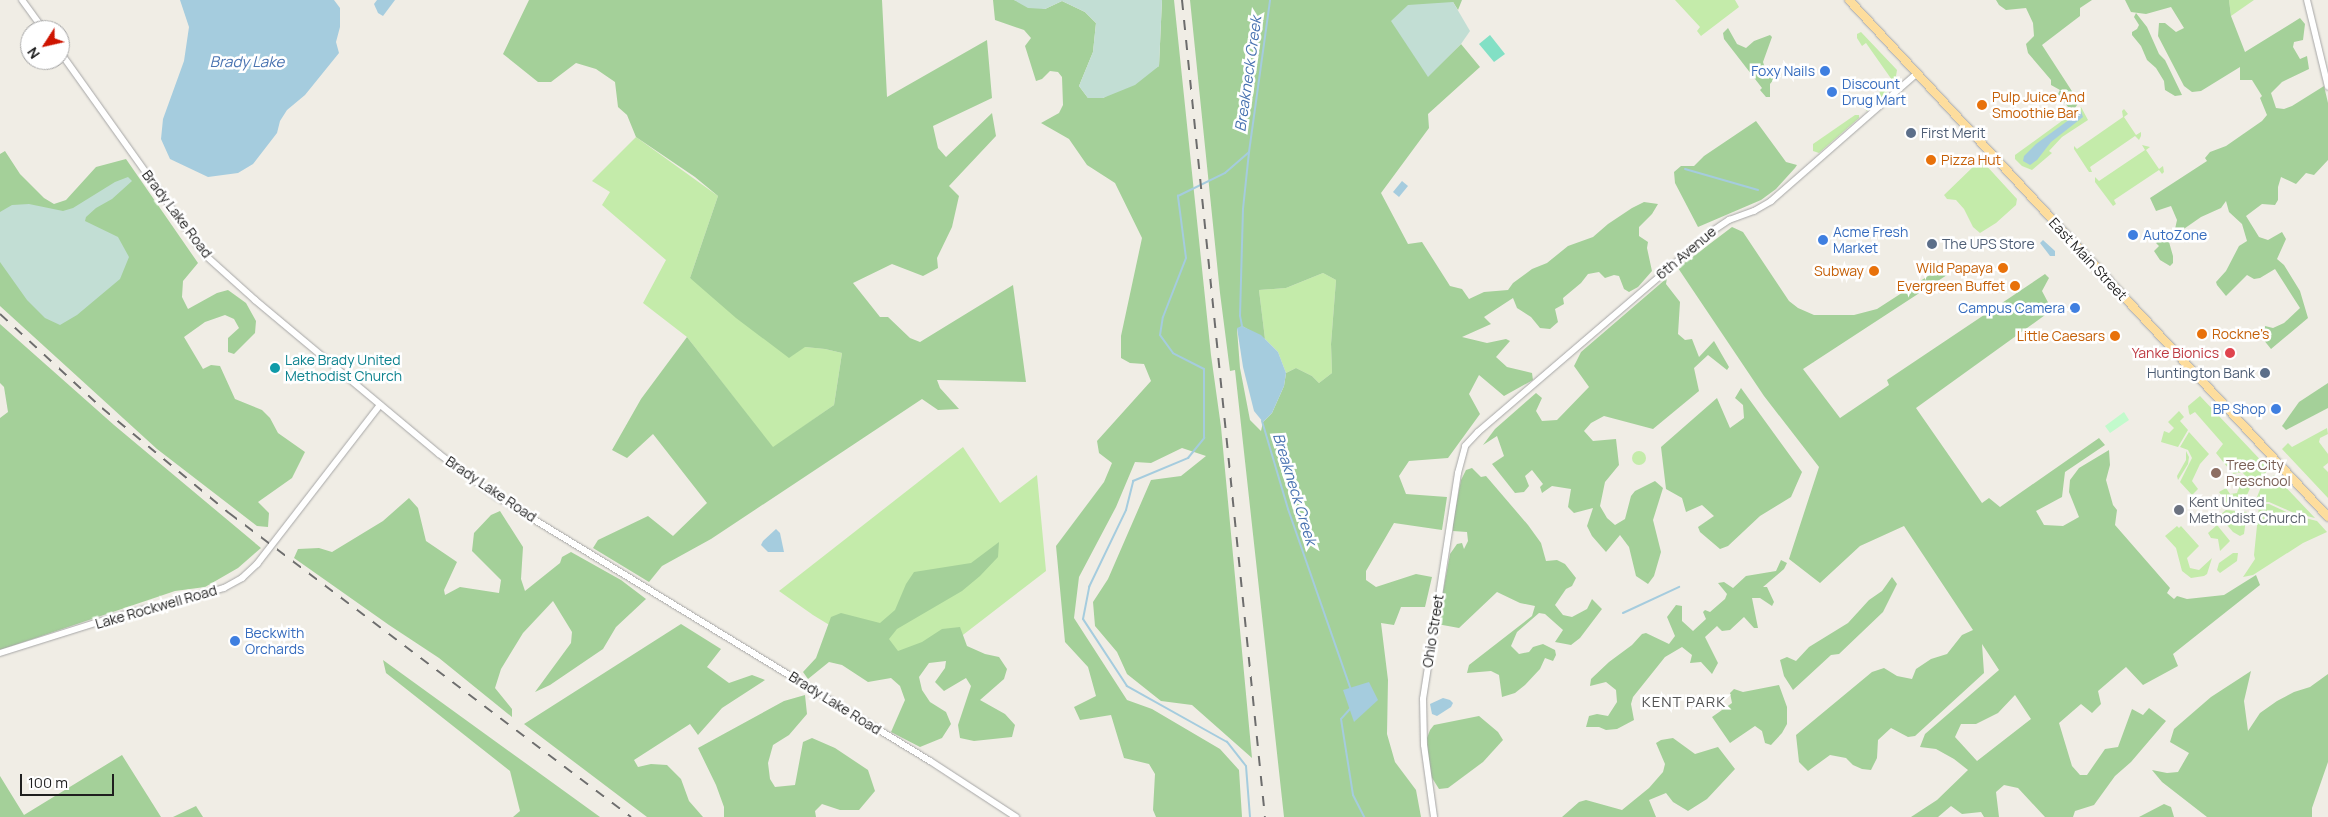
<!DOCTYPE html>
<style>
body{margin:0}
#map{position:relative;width:2328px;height:817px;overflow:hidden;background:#f0ede5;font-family:Manrope,sans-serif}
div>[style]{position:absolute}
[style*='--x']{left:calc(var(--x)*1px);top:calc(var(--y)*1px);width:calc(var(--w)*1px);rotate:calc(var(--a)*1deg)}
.grass>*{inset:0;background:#c4ebaa}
.round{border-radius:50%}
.forest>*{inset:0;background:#a4d099}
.wetland>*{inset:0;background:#c2ded4}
.park>*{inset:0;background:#c2facc}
.pitch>*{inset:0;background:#82e0c5}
.water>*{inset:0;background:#a5ccde}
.stream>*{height:2px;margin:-1px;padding:0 1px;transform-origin:1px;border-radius:1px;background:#a5ccde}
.roads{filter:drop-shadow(0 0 1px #a6a6a6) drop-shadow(0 0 1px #a6a6a6)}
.tertiary>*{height:6px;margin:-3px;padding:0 3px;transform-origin:3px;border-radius:3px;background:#fff}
.primary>*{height:8px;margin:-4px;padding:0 4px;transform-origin:4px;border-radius:4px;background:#fddd9d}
.rail>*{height:2px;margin-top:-1px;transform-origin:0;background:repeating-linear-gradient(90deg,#6d6d6d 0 10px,transparent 0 20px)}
.dots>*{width:14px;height:14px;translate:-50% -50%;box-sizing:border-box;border:2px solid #fff;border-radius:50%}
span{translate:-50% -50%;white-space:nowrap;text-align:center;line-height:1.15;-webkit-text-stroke:5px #fff;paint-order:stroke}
.shop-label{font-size:14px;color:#366cbe}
.right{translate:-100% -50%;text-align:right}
.left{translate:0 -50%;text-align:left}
.food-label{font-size:14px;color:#c56008}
.service-label{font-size:14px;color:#4e5e75}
.street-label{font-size:14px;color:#1f1f1f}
.health-label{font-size:14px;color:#be3a42}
.culture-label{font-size:14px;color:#0d838f}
.education-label{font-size:14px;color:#785e54}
.worship-label{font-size:14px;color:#5b616d}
.water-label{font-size:15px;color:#4973b1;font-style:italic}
.neighbourhood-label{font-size:15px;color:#525252;letter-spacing:1px}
.north{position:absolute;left:20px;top:20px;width:50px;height:50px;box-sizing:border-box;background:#fff;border:1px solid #a5a5a5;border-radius:50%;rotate:235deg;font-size:14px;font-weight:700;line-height:20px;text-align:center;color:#1f1f1f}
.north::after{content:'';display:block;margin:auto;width:18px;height:22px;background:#ce1400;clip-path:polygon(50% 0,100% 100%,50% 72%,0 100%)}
.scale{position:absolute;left:20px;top:774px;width:94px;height:22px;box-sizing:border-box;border:2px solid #1f1f1f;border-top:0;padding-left:6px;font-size:15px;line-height:18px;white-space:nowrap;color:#1f1f1f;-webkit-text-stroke:4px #fff;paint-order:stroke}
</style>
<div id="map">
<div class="grass">
<div style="clip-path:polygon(1675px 0,1735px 0,1739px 7px,1701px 36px,1697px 31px,1700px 27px)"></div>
<div style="clip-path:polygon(2229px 0,2254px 0,2231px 16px)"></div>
<div style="clip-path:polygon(1861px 32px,1897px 70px,1896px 76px,1900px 80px,1867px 111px,1864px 108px,1892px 80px,1866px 43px,1862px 46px,1857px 38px,1857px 34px)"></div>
<div style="clip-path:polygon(2081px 107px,2088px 120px,2062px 137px,2049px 151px,2052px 153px,2032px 170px,2022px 166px,2015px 159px,2015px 155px)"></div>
<div style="clip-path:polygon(2124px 109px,2128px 114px,2124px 117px,2136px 135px,2141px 132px,2141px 136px,2139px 140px,2135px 136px,2090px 167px,2092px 172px,2089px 172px,2074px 149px,2074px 146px,2077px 149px,2123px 117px,2122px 111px)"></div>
<div style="clip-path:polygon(1855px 115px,1859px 115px,1859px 118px,1819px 153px,1813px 151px,1813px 144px)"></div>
<div style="clip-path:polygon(636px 137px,718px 196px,690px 278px,805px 347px,825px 349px,842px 353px,834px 405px,773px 448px,687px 337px,643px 303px,666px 260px,602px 205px,610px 192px,592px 181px)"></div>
<div style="clip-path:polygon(2142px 145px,2150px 147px,2146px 150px,2159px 169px,2163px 166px,2164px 172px,2162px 174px,2159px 170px,2114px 200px,2116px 204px,2113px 206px,2095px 182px,2095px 177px,2099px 181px,2145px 150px)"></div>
<div style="clip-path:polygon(1983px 162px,2017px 199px,2016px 205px,1996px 223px,1980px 233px,1973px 227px,1964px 209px,1956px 200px,1947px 199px,1944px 195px,1975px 165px)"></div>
<div style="clip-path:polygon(1323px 273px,1336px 280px,1331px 344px,1332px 373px,1319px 383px,1312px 376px,1296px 368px,1286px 373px,1278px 352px,1265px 339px,1259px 290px,1286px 288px)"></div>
<div style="clip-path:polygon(2200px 396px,2269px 469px,2254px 485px,2242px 472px,2233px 474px,2216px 453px,2223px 444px,2195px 412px,2190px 415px,2189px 413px,2188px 406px)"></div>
<div style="clip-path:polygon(2179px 411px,2184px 417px,2180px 421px,2188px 430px,2178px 447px,2161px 442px,2164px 431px,2169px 433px,2174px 428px,2168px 422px)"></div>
<div style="clip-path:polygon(2327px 428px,2328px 434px,2320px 438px,2319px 442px,2328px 454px,2328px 463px,2323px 467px,2328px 472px,2328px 498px,2282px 449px,2288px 443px,2292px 447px)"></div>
<div style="clip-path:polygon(2189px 432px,2209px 454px,2200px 464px,2192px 481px,2198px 489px,2192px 495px,2180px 482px,2192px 458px,2188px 450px,2180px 447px)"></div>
<div style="clip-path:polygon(963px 447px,1000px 503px,1037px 475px,1046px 571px,911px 675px,813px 615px,779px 591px)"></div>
<div class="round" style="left:1632px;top:451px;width:14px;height:14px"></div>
<div style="clip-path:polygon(2186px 451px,2189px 457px,2188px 464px,2178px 480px,2177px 476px,2186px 460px)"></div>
<div style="clip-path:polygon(2237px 475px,2241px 475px,2251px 486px,2244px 502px,2227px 503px,2219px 492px,2226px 488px,2230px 494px,2237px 493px,2239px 487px,2238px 482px,2230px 479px)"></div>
<div style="clip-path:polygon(2274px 475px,2315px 518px,2294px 513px,2269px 502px,2255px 502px,2261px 487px)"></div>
<div style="clip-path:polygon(2254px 504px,2269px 504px,2293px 515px,2317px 521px,2327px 532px,2303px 543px,2253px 575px,2243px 577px,2255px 559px,2254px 555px,2259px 506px)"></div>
<div style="clip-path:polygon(2226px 510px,2247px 512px,2244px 534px,2240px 536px,2233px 532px,2221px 518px,2220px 515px)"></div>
<div style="clip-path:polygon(2217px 525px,2230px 541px,2220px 551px,2218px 539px,2211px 538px,2208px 533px)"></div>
<div style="clip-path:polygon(2177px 526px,2179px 528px,2181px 526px,2199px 546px,2187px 558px,2190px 568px,2199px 570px,2212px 558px,2207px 574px,2204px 576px,2191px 578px,2182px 571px,2176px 548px,2165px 536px)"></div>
<div style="clip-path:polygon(2233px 553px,2238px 553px,2237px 561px,2220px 573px,2217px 570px,2219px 563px)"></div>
</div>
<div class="forest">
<div style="clip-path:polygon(529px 0,882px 0,887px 97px,987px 40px,992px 98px,933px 126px,938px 148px,946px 157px,992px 113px,996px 136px,949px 186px,959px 196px,952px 227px,937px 258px,938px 268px,923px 276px,892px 264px,853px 283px,880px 317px,888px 317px,910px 338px,920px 342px,1013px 285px,1026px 382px,937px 380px,940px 388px,959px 409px,938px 410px,922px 399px,711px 539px,662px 566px,649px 582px,593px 548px,598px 540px,648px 516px,673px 536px,707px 503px,653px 434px,627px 458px,612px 450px,641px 399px,687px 337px,773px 447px,834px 405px,842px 353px,825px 349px,805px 347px,789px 358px,736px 318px,690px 278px,718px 196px,695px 177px,636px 137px,627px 115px,618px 107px,615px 82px,596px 69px,576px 63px,551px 82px,538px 82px,503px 54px)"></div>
<div style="clip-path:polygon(993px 0,1014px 0,1045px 9px,1062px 1px,1085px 12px,1096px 23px,1093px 52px,1079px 86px,1088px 98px,1103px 98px,1159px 66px,1162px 0,1174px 0,1211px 355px,1221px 427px,1252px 758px,1192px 705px,1161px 701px,1127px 674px,1117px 652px,1095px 626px,1093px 602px,1108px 579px,1151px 480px,1181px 476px,1206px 456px,1182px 448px,1151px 463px,1135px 462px,1116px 507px,1079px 577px,1074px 618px,1127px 700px,1152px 709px,1220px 749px,1239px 770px,1242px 817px,1156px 817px,1153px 810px,1155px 774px,1149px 764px,1124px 758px,1111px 715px,1080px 720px,1074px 707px,1096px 696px,1088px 667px,1065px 642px,1056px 546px,1104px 482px,1112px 463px,1099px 453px,1097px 441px,1151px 381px,1144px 364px,1130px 363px,1121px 358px,1121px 336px,1142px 238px,1115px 183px,1087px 165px,1069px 139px,1041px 123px,1059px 113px,1063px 105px,1062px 77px,1058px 72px,1050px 71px,1042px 79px,1036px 81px,1025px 46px,1031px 38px,1024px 30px,995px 20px)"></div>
<div style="clip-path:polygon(evenodd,1190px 0,1462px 0,1458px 10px,1453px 2px,1428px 76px,1461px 44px,1480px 67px,1428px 114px,1429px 128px,1381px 193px,1408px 244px,1422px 242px,1450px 286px,1462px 289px,1469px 299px,1484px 292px,1508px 290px,1513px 283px,1532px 269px,1547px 263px,1568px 246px,1593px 237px,1608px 224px,1632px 208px,1644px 202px,1658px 204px,1652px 214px,1639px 227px,1639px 236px,1648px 242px,1647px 248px,1652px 271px,1638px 287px,1629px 292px,1624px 289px,1619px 276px,1614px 275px,1605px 278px,1599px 272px,1588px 274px,1581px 283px,1563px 298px,1564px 304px,1555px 309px,1558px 322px,1550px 329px,1540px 328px,1531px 317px,1517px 308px,1513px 298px,1484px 317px,1491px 324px,1462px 337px,1487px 343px,1506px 339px,1510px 341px,1496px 357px,1507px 367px,1532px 373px,1533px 380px,1504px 396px,1479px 375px,1469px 394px,1480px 414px,1448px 458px,1409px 461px,1399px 476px,1406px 494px,1447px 497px,1442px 530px,1394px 523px,1366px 571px,1366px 580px,1376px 587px,1416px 574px,1432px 577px,1425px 607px,1401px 607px,1394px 625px,1381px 623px,1388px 680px,1387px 734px,1395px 762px,1416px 790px,1421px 817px,1284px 817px,1235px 370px,1230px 371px,1220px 293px,1190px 0,1323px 273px,1336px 280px,1331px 344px,1332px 373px,1319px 383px,1312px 376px,1296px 368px,1286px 373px,1284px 386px,1272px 413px,1263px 422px,1261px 431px,1250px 420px,1240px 368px,1237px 329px,1242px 326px,1265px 339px,1259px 290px,1286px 288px,1323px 273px)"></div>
<div style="clip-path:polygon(1996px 0,2092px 0,2080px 8px,2080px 16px,2042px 45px,2079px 102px,2075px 108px,2068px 107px,2058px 94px,2060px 90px,2051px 85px,2051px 80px,2028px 53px,2026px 44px,2034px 36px,2033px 23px,2026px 8px,2006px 10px,1999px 5px)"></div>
<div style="clip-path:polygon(2125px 0,2229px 0,2231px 16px,2245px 52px,2300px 18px,2305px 24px,2303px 40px,2294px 42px,2293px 47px,2300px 59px,2307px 56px,2309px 69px,2282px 82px,2271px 93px,2276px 108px,2284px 109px,2292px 106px,2324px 86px,2328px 103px,2328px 160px,2314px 175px,2306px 173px,2296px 184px,2281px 177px,2278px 187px,2278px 200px,2275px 205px,2262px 204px,2246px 216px,2259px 237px,2268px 240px,2282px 232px,2286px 239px,2277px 259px,2284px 265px,2300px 291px,2308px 318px,2271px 349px,2263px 339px,2265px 326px,2273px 328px,2284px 323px,2300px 308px,2275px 269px,2260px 278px,2254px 279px,2247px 275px,2226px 296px,2217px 285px,2216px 282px,2226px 271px,2239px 246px,2247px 241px,2242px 224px,2229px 212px,2226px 201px,2221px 208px,2201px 217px,2178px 233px,2175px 229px,2177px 220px,2171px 206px,2156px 211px,2150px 198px,2207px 161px,2205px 158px,2210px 152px,2226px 146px,2262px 121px,2267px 115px,2260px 98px,2262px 96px,2252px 80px,2240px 80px,2240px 67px,2201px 91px,2192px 92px,2184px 86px,2158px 36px,2159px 23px,2165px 23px,2176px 32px,2184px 28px,2171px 7px,2146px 14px,2131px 12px)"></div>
<div style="clip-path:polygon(2136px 13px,2147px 27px,2159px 54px,2165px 60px,2182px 95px,2175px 96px,2165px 90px,2164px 81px,2156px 68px,2147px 60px,2141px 46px,2132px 35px,2132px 32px,2137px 29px,2139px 25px,2134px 17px)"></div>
<div style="clip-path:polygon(1728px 28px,1737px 44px,1746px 48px,1754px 41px,1770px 35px,1772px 37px,1763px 62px,1765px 68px,1763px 74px,1770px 77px,1770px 73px,1786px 64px,1770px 84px,1770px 97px,1766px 97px,1760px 90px,1762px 88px,1724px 39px,1723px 33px)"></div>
<div style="clip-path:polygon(1756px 121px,1786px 162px,1797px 165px,1795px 168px,1776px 189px,1761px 200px,1698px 227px,1675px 183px,1674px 172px,1681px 166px,1694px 166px,1704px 156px)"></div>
<div style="clip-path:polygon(5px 151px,20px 174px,44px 198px,54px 204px,66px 200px,96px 167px,126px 159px,198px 263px,183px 281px,182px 297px,188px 309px,217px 293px,228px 290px,246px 303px,256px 321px,255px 333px,234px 354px,228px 352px,228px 338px,239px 328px,234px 319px,225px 315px,205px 322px,184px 337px,203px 369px,211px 365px,220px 366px,235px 399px,262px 410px,270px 418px,278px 433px,305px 452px,292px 478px,258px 502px,269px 513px,268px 527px,257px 526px,157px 449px,0 306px,0 154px)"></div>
<div style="clip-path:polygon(evenodd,1732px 227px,1743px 232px,1789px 301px,1798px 308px,1814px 315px,1854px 315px,1877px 309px,1942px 267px,1947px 275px,1803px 369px,1840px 418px,1889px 385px,1887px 380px,2045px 274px,2049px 278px,2042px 291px,2052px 310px,1916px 408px,1982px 503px,1989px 498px,2000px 507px,2099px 438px,2105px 445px,2065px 472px,2062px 497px,2036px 511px,2044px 525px,2063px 526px,2079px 517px,2069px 492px,2070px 480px,2079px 468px,2109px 450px,2110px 465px,2106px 480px,2113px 505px,2117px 510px,2115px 525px,2170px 588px,2167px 593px,2174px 599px,2177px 596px,2187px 599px,2224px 595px,2256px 575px,2260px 585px,2173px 654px,2178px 666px,2143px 685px,2126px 667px,2098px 691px,2101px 704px,2092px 713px,2081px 704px,2059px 723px,2072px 766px,2080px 775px,2087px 775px,2105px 749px,2118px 747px,2132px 709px,2143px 715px,2149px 708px,2166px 721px,2131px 762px,2115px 776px,2094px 805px,2075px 811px,2073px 817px,2045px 817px,2018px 788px,2004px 785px,1996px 792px,1999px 817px,1984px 817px,1981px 812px,1962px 814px,1951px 806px,1938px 817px,1911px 817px,1937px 800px,1968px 770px,1954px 759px,1936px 749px,1920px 747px,1925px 734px,1999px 670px,1982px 644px,1984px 673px,1915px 736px,1908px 737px,1891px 728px,1878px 740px,1877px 758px,1871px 770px,1862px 769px,1853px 765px,1846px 758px,1830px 755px,1808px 771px,1799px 762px,1796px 735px,1872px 672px,1884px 668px,1897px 676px,1912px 679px,1916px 669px,1931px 659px,1947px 654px,1962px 635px,1973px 630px,1904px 526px,1860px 546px,1820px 583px,1789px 559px,1819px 467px,1764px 396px,1678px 268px,1732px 227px,2015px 695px,2031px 719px,1977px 761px,1955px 737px,1961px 724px,1976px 724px,1998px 713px,2015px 695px)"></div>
<div style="clip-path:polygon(2167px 235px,2173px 256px,2173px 263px,2170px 266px,2160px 260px,2154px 251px,2159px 246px,2156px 243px,2159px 240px)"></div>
<div style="clip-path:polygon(1667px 278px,1666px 284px,1680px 302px,1678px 334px,1685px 340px,1692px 339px,1699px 357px,1714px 341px,1729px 367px,1727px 370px,1708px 355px,1694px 368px,1699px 391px,1653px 429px,1604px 416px,1591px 423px,1584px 431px,1593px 441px,1616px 439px,1619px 465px,1605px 482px,1600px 506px,1607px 518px,1615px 525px,1625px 519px,1631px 496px,1635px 491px,1655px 481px,1663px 488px,1653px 520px,1661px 552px,1654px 576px,1648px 584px,1636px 576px,1629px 547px,1620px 535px,1606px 552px,1592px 536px,1587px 526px,1593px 508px,1574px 513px,1568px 507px,1571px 489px,1552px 486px,1542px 493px,1540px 487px,1543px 484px,1532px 470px,1525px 476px,1529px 486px,1524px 492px,1515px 493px,1492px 464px,1504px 456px,1497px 436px,1483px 445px,1495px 429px,1536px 393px,1542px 398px,1536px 411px,1542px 421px,1557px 420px,1589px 387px,1574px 366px,1581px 352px)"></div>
<div style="clip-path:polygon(0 324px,114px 425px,261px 548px,238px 568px,205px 587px,175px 591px,0 650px,0 418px,8px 412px,4px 387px,0 383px)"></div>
<div style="clip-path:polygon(2328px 383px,2328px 408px,2286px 430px,2282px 426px,2299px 402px)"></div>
<div style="clip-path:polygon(1741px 388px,1802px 472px,1791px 497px,1760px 516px,1728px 546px,1720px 549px,1700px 532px,1698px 527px,1714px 516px,1702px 505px,1686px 512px,1682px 498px,1666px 489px,1661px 447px,1717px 398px,1730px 428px,1744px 418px,1743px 405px,1735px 398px)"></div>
<div style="clip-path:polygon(1472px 468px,1481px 477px,1486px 476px,1528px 525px,1541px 543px,1546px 561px,1557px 560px,1565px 564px,1576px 578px,1572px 586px,1566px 589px,1555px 605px,1563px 615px,1572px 617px,1587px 609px,1592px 599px,1602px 609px,1580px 638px,1571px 645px,1555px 642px,1563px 630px,1545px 614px,1539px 613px,1517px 632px,1511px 646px,1519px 654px,1529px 652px,1533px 647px,1543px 644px,1555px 650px,1556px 655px,1553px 661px,1545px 658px,1540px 669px,1525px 685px,1515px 693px,1502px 697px,1499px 675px,1491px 671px,1467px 673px,1469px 665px,1532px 616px,1535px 606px,1520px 603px,1497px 592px,1459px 628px,1437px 624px,1450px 554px,1457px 544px,1462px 543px,1464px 549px,1468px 541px,1467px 532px,1453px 531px,1453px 521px,1461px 480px,1466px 470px)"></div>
<div style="clip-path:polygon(409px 498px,418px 508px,426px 541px,457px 562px,444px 590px,445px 595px,460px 587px,499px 593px,501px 580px,472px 551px,474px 533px,491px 515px,500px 511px,523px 547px,521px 579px,525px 591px,560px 563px,562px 557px,571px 552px,621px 580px,646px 599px,616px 627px,603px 649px,550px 685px,535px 692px,571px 643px,572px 632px,553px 601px,523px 633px,501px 669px,495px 688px,512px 709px,512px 717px,439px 658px,389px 625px,294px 558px,298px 549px,319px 548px,332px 552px,383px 521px)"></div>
<div style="clip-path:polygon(999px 542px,998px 557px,980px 576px,962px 591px,897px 629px,889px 639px,898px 651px,922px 642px,942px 629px,960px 627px,967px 646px,985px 654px,999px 657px,1007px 669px,1004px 679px,980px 700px,1005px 714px,1015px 725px,1012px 737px,974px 741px,960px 738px,958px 725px,971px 686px,966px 678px,944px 691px,935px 682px,945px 668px,946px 661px,929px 663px,919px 677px,922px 690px,930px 702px,946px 712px,951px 724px,942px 738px,920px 747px,891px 732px,905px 700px,900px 686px,891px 678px,868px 682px,842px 665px,829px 662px,808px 679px,803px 672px,816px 658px,831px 617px,841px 613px,880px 623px,895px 610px,906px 584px,914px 572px,971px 563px)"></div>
<div style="clip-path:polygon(1781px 560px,1787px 563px,1784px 569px,1763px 587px,1767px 587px,1774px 602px,1772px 606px,1760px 598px,1752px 598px,1758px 628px,1754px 628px,1744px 617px,1730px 630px,1722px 631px,1717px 626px,1705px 637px,1718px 663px,1712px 674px,1701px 662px,1690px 663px,1692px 655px,1682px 647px,1665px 657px,1633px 697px,1631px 704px,1634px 720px,1617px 729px,1606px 730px,1599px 727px,1586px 727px,1589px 716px,1597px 714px,1608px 716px,1617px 702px,1616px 690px,1606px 682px,1590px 686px,1591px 679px,1609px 662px,1632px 645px,1642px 634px,1646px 633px,1669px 644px,1675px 636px,1667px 617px,1676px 605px,1682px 606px,1682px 621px,1693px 631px,1706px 619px,1703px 612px,1705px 610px,1710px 612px,1725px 599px,1727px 594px,1718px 583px,1724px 582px,1733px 588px,1746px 576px,1776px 571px)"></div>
<div style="clip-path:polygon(1892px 577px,1897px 584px,1883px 612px,1839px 654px,1831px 655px,1793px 690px,1784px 676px,1780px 660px,1787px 657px,1796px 661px,1809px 647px,1848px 623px,1869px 600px,1882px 591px)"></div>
<div style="clip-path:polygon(681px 624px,721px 649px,707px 667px,729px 683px,752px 675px,765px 680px,722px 708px,698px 735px,690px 724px,634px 760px,638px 767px,651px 764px,667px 765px,681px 779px,689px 801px,703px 817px,647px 817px,524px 724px)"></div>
<div style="clip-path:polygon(383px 660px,600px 817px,513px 817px,520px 811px,510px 771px,386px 673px)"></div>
<div style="clip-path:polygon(2251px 671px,2244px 701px,2248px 731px,2260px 713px,2277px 701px,2294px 692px,2310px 687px,2328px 674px,2328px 762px,2312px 808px,2312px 817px,2207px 817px,2162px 782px,2152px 770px,2167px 773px,2178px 772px,2189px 753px,2170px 742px,2174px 729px,2211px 697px)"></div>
<div style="clip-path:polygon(1779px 685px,1787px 707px,1787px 724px,1782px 733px,1771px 745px,1765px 743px,1762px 731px,1755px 726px,1730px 743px,1712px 717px,1732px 703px,1730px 693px,1734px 689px,1743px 692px)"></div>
<div style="clip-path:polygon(805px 695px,807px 714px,789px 735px,773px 745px,768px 763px,770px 779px,775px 787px,795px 785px,803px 742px,812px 738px,835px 748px,868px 770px,875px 791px,859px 810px,840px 810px,822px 804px,815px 811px,816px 817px,724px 817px,724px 807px,716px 785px,698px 748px,784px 701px)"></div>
<div style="clip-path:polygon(1479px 716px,1498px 732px,1503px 740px,1483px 762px,1448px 788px,1439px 789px,1429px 773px,1427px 738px,1430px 730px,1434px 725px)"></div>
<div style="clip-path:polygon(1673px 738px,1695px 754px,1718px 747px,1735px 769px,1707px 799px,1688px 811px,1673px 802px,1666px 793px,1649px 800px,1656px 817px,1562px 817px,1579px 802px,1586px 800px,1622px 810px,1649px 788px,1663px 772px,1665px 764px,1656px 743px,1661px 740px)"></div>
<div style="clip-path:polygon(122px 755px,161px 817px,0 817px,0 776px,24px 815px)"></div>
<div style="clip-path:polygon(2164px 804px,2171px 807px,2174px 817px,2139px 817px)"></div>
<div style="clip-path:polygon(196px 806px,203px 817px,173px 817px)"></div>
</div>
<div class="wetland">
<div style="clip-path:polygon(1014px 0,1162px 0,1159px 66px,1135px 85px,1103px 98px,1088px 98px,1079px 86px,1093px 52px,1096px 23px,1085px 12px,1062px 1px,1045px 9px,1028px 8px)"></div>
<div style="clip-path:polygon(1453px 2px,1470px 31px,1461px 44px,1428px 77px,1391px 21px,1408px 5px)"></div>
<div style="clip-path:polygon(128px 177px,132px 181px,112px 199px,96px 208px,86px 217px,85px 221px,118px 237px,129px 257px,120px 279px,77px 315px,60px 325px,45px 318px,27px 300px,0 262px,0 212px,12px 205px,29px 204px,63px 211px,73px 208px,115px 182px)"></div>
</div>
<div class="park">
<div style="clip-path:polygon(2124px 412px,2129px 420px,2110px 433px,2105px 426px)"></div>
</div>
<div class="pitch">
<div style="clip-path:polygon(1490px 35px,1505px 54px,1494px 62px,1479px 44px)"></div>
</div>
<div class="water">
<div style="clip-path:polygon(180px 0,334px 0,340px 8px,340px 27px,336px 42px,339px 53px,305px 95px,287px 110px,280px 121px,277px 133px,253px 164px,238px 173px,208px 177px,170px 159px,161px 139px,163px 119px,184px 61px,189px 27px)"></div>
<div style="clip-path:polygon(377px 0,395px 0,383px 16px,378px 13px,374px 4px)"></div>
<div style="clip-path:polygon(2081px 111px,2083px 117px,2051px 142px,2037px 160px,2030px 165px,2023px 161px,2024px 156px,2036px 144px)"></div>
<div style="clip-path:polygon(1402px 181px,1408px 186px,1399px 197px,1393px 192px)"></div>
<div style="clip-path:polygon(2043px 240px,2055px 251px,2055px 256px,2050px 256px,2047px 252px,2040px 243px)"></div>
<div style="clip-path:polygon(1242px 326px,1261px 335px,1278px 352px,1286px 373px,1284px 386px,1272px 413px,1263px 422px,1254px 411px,1243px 367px,1237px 328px)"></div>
<div style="clip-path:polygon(776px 529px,780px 533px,784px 552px,768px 552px,761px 545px,763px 541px)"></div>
<div style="clip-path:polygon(1369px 682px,1378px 700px,1354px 722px,1343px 690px)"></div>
<div style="clip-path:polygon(1443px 698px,1450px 700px,1453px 703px,1451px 707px,1437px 716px,1432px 714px,1430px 704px)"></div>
</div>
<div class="stream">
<div style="--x:1685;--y:169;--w:76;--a:16"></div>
<div style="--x:1242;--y:326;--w:10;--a:-101"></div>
<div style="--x:1240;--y:316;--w:107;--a:-88.4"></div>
<div style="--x:1243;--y:209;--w:57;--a:-84"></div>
<div style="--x:1262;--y:421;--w:92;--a:73.5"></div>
<div style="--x:1288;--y:509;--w:192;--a:70.8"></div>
<div style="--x:1623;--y:613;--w:62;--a:-24.9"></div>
<div style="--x:1350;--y:709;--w:13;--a:132"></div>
<div style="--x:1341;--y:719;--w:77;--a:81"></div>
<div style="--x:1353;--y:795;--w:25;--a:63"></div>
<div style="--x:1250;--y:817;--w:51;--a:-94.5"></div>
<div style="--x:1246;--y:766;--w:31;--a:-128"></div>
<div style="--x:1227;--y:742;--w:115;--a:-150.8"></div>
<div style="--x:1127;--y:686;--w:80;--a:-123.3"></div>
<div style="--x:1083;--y:619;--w:33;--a:-79"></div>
<div style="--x:1089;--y:587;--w:85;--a:-64.3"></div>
<div style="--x:1126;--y:510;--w:30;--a:-76"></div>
<div style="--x:1133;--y:481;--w:60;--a:-22.7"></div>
<div style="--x:1188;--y:458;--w:26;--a:-51"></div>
<div style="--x:1204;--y:438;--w:69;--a:-90"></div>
<div style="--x:1204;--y:369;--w:35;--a:-153"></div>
<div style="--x:1173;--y:353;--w:22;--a:-126"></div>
<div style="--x:1160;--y:335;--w:18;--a:-81"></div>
<div style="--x:1163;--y:317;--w:63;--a:-68.7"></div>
<div style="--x:1186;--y:258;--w:63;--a:-97.4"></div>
<div style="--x:1178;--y:196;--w:52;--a:-26.1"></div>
<div style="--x:1225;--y:173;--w:32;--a:-41"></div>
<div style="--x:1249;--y:152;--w:153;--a:-82.1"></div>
</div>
<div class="roads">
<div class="tertiary">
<div style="--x:22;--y:0;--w:37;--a:54"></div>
<div style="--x:2307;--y:0;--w:89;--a:76.4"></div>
<div style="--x:60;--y:52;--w:249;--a:54.5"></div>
<div style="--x:205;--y:255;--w:67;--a:42"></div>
<div style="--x:255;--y:300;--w:240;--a:39.9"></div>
<div style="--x:439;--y:454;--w:72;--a:36.6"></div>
<div style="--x:497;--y:497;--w:507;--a:31.37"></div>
<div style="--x:930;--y:761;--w:103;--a:33.1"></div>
<div style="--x:0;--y:653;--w:116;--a:-17.5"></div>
<div style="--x:111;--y:618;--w:96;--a:-14.5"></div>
<div style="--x:204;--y:594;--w:21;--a:-17"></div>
<div style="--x:224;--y:588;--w:21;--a:-29"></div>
<div style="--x:242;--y:578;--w:21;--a:-43"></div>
<div style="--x:257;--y:564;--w:201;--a:-52.3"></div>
<div style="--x:1434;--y:817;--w:73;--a:-97.9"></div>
<div style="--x:1424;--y:745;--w:46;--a:-91.2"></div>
<div style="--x:1423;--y:699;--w:229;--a:-81.2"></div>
<div style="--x:1458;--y:473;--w:28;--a:-75"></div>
<div style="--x:1465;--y:446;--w:19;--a:-47"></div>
<div style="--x:1478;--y:432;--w:307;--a:-40.6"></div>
<div style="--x:1711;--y:232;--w:22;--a:-34"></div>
<div style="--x:1729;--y:220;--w:27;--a:-20"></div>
<div style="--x:1754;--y:211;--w:20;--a:-30"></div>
<div style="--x:1771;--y:201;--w:193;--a:-41.2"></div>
</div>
<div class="primary">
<div style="--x:1849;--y:0;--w:705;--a:47.18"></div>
</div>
</div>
<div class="rail">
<div style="--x:1182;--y:0;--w:821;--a:84.2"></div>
<div style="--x:0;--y:314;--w:139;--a:42.7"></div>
<div style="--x:102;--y:408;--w:165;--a:39.6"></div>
<div style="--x:229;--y:513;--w:504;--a:37.1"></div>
</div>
<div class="dots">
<div style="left:1825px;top:71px;background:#3f7fe0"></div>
<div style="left:1832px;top:92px;background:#3f7fe0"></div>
<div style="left:1982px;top:105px;background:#e8710a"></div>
<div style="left:1911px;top:133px;background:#5c6f8a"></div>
<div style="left:1931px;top:160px;background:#e8710a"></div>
<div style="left:2133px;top:235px;background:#3f7fe0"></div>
<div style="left:1823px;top:240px;background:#3f7fe0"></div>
<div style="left:1932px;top:244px;background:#5c6f8a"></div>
<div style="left:2003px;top:268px;background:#e8710a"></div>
<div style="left:1874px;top:271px;background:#e8710a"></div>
<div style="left:2015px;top:286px;background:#e8710a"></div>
<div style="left:2075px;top:308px;background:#3f7fe0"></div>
<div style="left:2202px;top:334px;background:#e8710a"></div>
<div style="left:2115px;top:336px;background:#e8710a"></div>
<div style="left:2230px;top:353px;background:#e0444e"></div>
<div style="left:275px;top:368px;background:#0f9aa8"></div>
<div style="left:2265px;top:373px;background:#5c6f8a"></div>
<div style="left:2276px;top:409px;background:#3f7fe0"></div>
<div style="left:2216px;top:473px;background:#8d6e63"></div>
<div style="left:2179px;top:510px;background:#6b7280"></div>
<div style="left:235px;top:641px;background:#3f7fe0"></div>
</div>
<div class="shop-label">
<span class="right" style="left:1815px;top:71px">Foxy Nails</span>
<span class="left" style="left:1842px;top:92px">Discount<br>Drug Mart</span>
<span class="left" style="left:1833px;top:240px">Acme Fresh<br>Market</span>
<span class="left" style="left:2143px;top:235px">AutoZone</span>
<span class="right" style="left:2065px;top:308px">Campus Camera</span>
<span class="right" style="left:2266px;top:409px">BP Shop</span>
<span class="left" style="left:245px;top:641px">Beckwith<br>Orchards</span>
</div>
<div class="food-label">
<span class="left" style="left:1992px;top:105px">Pulp Juice And<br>Smoothie Bar</span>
<span class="left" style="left:1941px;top:160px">Pizza Hut</span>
<span class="right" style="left:1993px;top:268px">Wild Papaya</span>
<span class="right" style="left:1864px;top:271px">Subway</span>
<span class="right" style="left:2005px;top:286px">Evergreen Buffet</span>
<span class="left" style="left:2212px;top:334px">Rockne's</span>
<span class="right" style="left:2105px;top:336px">Little Caesars</span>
</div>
<div class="service-label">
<span class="left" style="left:1921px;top:133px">First Merit</span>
<span class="left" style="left:1942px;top:244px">The UPS Store</span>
<span class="right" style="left:2255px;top:373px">Huntington Bank</span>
</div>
<div class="street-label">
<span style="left:177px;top:214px;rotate:53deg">Brady Lake Road</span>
<span style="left:1686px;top:253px;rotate:-40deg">6th Avenue</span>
<span style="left:2088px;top:259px;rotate:47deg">East Main Street</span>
<span style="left:491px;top:489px;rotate:34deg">Brady Lake Road</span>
<span style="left:156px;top:607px;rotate:-16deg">Lake Rockwell Road</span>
<span style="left:1433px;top:631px;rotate:-81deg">Ohio Street</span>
<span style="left:835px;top:703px;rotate:32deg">Brady Lake Road</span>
</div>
<div class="health-label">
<span class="right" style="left:2219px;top:353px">Yanke Bionics</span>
</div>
<div class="culture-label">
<span class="left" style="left:285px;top:368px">Lake Brady United<br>Methodist Church</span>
</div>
<div class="education-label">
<span class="left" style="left:2226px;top:473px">Tree City<br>Preschool</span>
</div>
<div class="worship-label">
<span class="left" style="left:2189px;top:510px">Kent United<br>Methodist Church</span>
</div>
<div class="water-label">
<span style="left:247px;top:62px">Brady Lake</span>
<span style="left:1248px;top:74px;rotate:-82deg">Breakneck Creek</span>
<span style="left:1295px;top:489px;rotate:73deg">Breakneck Creek</span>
</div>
<div class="neighbourhood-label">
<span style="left:1684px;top:702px">KENT PARK</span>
</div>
<div class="north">N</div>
<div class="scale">100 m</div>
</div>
